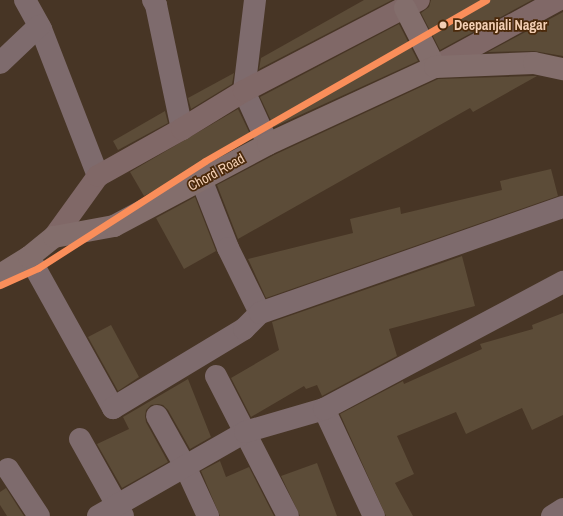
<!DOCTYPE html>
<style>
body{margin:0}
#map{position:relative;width:563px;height:516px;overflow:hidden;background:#473525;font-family:"Archivo Narrow",sans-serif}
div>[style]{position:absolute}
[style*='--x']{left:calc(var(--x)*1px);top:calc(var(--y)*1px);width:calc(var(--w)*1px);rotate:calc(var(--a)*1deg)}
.building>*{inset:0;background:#5c4c38}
.minor>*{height:22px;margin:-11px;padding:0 11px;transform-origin:11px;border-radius:11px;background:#7e6b6d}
.major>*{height:22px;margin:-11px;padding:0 11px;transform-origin:11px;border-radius:11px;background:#806867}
.highway>*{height:22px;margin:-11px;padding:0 11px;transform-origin:11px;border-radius:11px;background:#836e6c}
.metro-1>*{height:7px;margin:-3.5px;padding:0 3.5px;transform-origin:3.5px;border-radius:3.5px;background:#fa8e5a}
.dots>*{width:11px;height:11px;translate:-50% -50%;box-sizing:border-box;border:2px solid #4b290a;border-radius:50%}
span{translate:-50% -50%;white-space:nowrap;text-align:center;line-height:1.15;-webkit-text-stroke:3.5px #4b290a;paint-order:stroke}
.stop-label{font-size:14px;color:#f3cfb4;font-weight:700}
.left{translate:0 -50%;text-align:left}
.street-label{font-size:14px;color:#f3cfb4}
</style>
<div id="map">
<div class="building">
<div style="clip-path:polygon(364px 0,392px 0,259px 69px,261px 58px)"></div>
<div style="clip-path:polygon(431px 0,532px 0,440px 50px,421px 13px,429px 7px)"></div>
<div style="clip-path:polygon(563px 12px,563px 56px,534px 51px,488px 52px)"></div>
<div style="clip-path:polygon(399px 24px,418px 61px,274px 127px,260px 97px)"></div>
<div style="clip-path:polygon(234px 73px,232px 84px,191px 109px,188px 98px)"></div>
<div style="clip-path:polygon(533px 76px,537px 76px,473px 112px,470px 108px,238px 239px,217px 185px,274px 155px,438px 79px)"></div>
<div style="clip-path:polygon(238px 109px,252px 138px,144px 196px,130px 172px)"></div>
<div style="clip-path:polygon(165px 111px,168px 123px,118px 150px,113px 141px)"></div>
<div style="clip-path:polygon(551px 169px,558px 196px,266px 298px,249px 261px,248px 259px,353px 233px,350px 219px,400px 207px,401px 214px,502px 190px,500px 181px)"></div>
<div style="clip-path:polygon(195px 197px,216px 251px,184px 269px,156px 218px)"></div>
<div style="clip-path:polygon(462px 256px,475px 306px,389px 329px,397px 356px,322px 396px,317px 385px,306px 389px,304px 386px,251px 417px,231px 378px,279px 350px,272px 322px)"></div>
<div style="clip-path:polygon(563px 313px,563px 415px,532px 430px,522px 408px,466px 434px,456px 412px,397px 436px,414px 474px,395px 483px,413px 516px,386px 516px,340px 414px,403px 381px,404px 384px,482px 349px,480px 344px,533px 329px,532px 325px)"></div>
<div style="clip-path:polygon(111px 325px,139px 377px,118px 391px,88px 337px)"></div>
<div style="clip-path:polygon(188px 379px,211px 437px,190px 449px,168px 410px,163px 405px,158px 404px,151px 405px,146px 410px,145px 416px,146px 422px,168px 462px,122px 488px,97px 444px,129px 429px,123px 417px)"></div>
<div style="clip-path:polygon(220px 461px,226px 477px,249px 467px,274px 516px,220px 516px,201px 471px)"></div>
<div style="clip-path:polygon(317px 463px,337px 516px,300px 516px,281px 476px)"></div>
<div style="clip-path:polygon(6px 488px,24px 516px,7px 516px,0 505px,0 492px)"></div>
</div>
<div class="minor">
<div style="--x:25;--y:0;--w:33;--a:61"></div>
<div style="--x:41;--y:29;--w:158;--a:68.8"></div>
<div style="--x:153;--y:0;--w:6;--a:59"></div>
<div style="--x:156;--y:5;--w:127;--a:78.2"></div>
<div style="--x:255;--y:0;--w:92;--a:96.9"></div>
<div style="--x:244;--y:91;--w:58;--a:65.6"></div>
<div style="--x:0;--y:63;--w:54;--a:-43.5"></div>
<div style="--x:201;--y:179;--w:74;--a:68.6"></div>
<div style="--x:228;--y:248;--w:72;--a:63.8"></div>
<div style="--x:29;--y:257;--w:173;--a:60.9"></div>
<div style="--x:113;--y:408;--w:153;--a:-31.1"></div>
<div style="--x:244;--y:329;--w:23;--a:-45"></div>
<div style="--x:260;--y:313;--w:321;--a:-19.3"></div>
<div style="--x:216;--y:376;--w:157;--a:62.8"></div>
<div style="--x:324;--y:409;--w:118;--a:65"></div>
<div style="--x:157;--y:416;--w:57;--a:60.8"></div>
<div style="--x:185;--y:466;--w:55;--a:65.3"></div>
<div style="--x:80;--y:439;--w:88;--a:60.8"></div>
<div style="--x:8;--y:469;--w:56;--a:56.6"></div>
<div style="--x:98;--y:516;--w:169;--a:-29.7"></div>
<div style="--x:245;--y:432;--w:82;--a:-16.2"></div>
<div style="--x:324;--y:409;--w:271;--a:-28"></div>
<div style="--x:552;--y:516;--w:13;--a:-32"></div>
</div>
<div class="major">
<div style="--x:435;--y:67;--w:140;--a:-28.6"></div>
<div style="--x:54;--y:237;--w:75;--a:-54.2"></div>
<div style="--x:98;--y:176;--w:96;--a:-29.2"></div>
<div style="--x:182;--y:129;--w:73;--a:-31.5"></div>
<div style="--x:244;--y:91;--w:197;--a:-27.5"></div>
</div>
<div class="highway">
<div style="--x:405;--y:8;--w:66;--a:63"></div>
<div style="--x:0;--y:275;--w:34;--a:-32"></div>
<div style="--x:29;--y:257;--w:32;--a:-39"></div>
<div style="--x:54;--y:237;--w:61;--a:-10.4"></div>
<div style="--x:114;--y:226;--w:174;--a:-28"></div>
<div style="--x:268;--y:144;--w:184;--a:-24.8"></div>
<div style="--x:435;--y:67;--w:99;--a:-2.3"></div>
<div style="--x:534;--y:63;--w:30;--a:12"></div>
</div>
<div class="metro-1">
<div style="--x:0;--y:285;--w:42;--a:-24.1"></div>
<div style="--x:38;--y:268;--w:198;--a:-32.6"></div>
<div style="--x:205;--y:161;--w:324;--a:-29.8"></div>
</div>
<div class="dots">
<div style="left:443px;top:25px;background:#f3cfb4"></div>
</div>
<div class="stop-label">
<span class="left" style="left:454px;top:25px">Deepanjali Nagar</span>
</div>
<div class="street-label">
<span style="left:216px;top:172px;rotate:-29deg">Chord Road</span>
</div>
</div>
